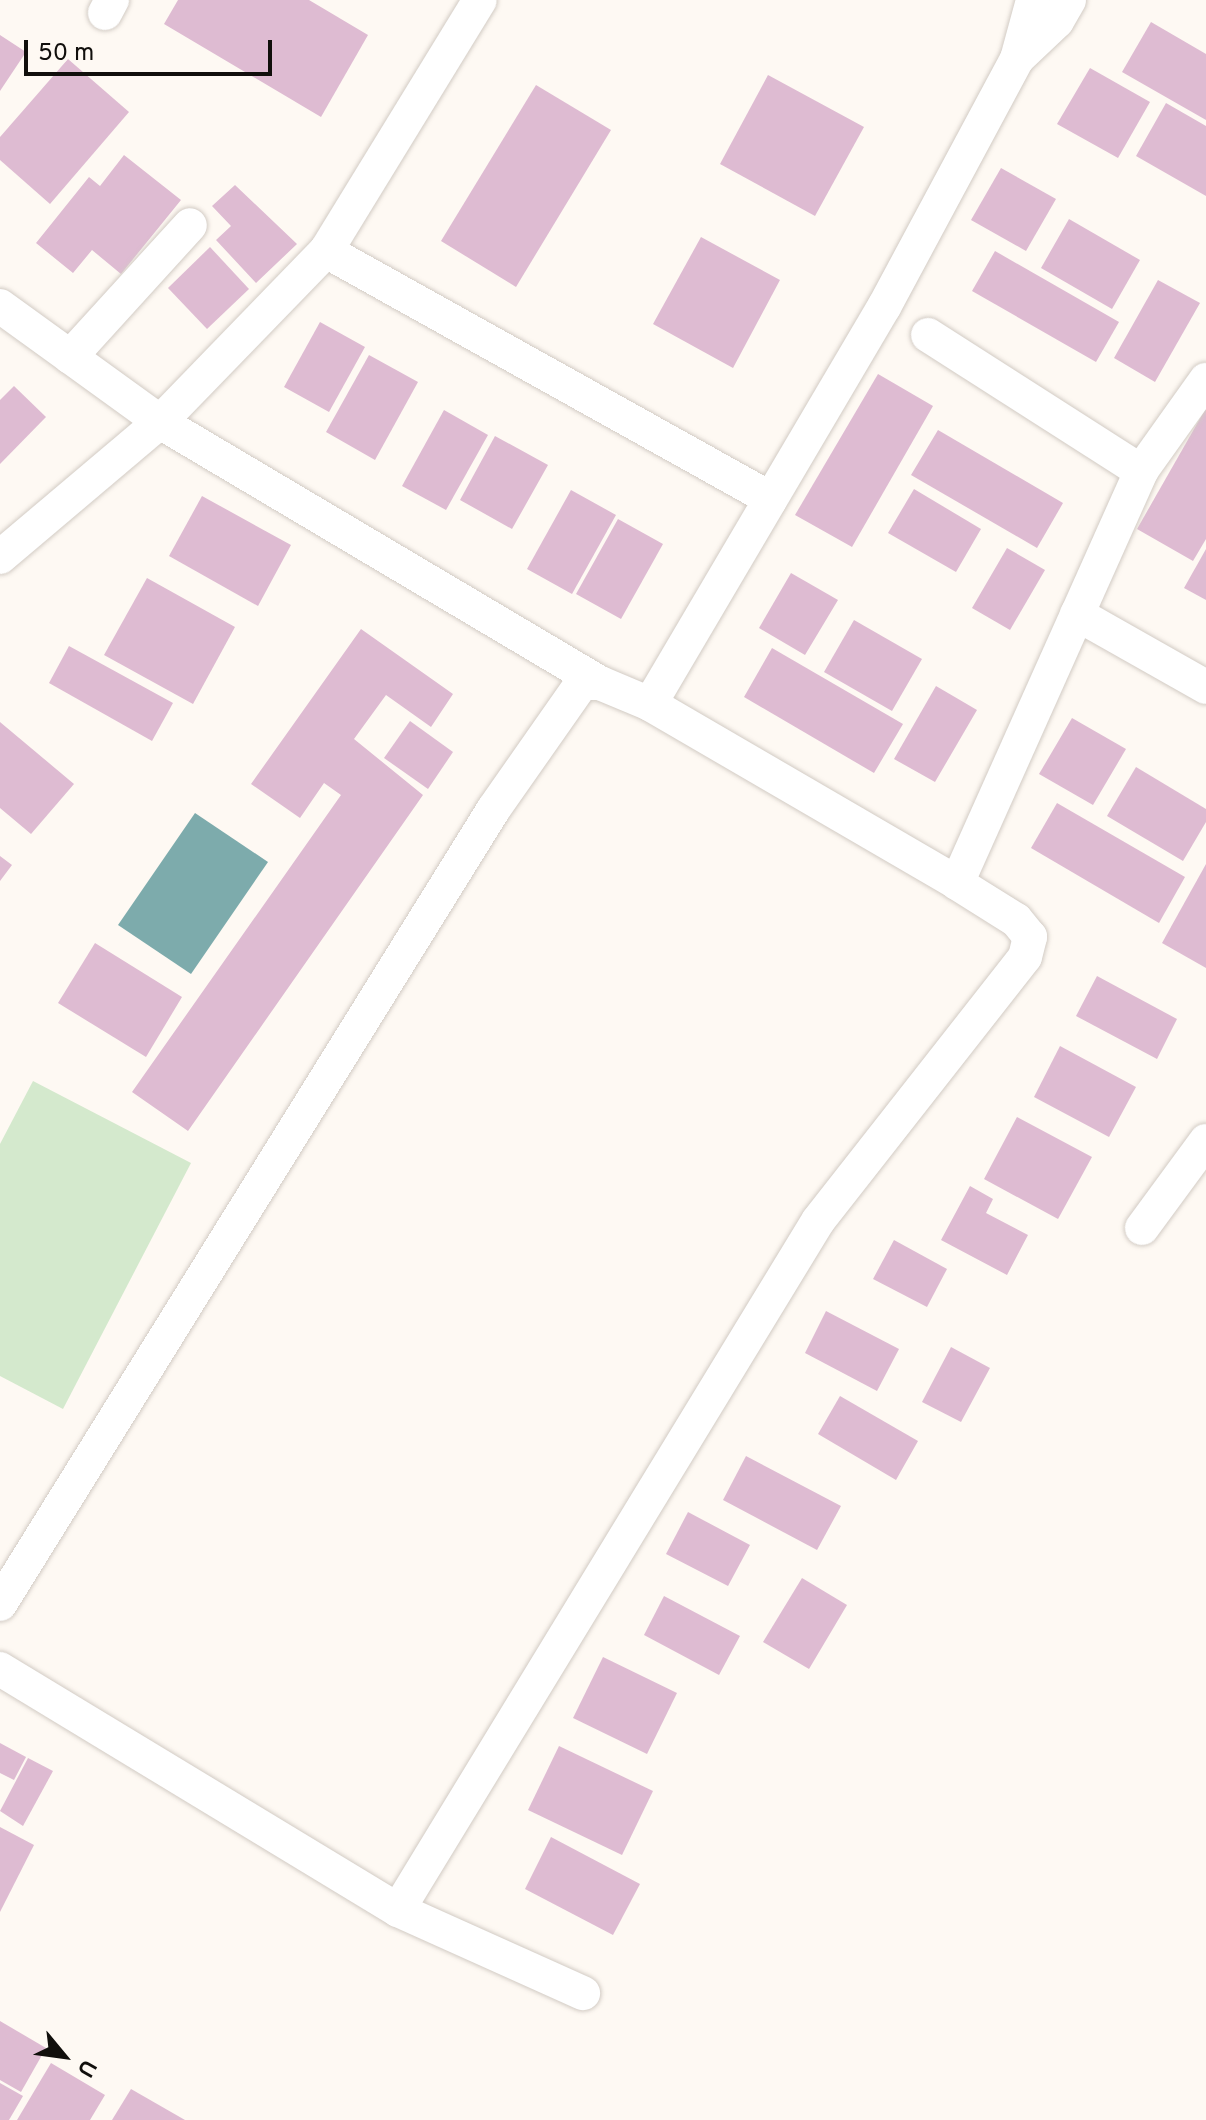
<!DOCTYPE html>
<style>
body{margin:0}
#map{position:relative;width:1206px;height:2120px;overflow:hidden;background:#fef9f3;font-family:Overpass,sans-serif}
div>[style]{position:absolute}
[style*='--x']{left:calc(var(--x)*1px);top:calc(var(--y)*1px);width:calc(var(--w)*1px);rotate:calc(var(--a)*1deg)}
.green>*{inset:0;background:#d4e9cd}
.water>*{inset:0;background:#7dabac}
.building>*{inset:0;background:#debbd2}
.roads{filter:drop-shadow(0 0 2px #d2cbc4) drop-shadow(0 0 2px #d2cbc4)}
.street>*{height:34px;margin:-17px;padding:0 17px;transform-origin:17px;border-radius:17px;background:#fff}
span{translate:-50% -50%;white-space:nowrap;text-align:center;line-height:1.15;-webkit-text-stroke:7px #fef9f3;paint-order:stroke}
.north{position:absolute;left:24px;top:2016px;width:80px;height:80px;-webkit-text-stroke:6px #fef9f3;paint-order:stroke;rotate:119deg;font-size:22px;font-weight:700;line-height:32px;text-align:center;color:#110f0c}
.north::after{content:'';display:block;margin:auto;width:28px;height:36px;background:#110f0c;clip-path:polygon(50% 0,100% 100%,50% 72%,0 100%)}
.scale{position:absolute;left:24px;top:40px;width:248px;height:36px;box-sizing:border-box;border:4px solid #110f0c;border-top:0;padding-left:10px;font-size:24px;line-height:28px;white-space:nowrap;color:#110f0c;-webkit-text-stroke:6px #fef9f3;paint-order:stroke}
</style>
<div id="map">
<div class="green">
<div style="clip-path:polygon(33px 1081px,191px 1163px,63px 1409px,0 1376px,0 1144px)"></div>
</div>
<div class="water">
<div style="clip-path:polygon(195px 813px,268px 862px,191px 974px,118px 925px)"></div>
</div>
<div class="building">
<div style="clip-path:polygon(178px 0,309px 0,368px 35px,321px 117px,164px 24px)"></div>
<div style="clip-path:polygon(1151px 22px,1206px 54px,1206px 120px,1122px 72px)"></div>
<div style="clip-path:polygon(0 35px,26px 52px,0 91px)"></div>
<div style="clip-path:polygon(68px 59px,129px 112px,50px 204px,0 160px,0 137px)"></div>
<div style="clip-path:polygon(1090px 68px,1150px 102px,1118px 158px,1057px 124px)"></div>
<div style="clip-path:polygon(768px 75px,864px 127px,815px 216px,720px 164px)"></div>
<div style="clip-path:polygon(536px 85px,611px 130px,516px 287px,441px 241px)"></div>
<div style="clip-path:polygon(1166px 103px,1206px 126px,1206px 196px,1136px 156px)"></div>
<div style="clip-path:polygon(124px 155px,181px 200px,121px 274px,92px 250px,73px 273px,36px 243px,89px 177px,100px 186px)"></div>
<div style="clip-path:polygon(1001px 168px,1056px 199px,1026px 251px,971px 220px)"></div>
<div style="clip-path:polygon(235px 185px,297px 244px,256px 283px,216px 240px,231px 226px,212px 206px)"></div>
<div style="clip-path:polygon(1069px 219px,1140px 260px,1112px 309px,1041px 268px)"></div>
<div style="clip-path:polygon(701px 237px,780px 280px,733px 368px,653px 324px)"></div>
<div style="clip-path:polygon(210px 247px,249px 289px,207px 329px,168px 288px)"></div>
<div style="clip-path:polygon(995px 251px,1119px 322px,1096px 362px,972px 291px)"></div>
<div style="clip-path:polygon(1158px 280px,1200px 303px,1155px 382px,1114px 358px)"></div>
<div style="clip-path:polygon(320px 322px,365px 347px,329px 412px,284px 387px)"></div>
<div style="clip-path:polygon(369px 355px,418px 382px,375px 460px,326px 432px)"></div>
<div style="clip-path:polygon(878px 374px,933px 406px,852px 547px,795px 515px)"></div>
<div style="clip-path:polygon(14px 386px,46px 417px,0 464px,0 400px)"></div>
<div style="clip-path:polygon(1206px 408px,1206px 539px,1193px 561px,1137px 529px)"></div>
<div style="clip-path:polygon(444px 410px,488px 435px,446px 510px,402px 486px)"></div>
<div style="clip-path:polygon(938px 430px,1063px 503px,1037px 548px,911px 475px)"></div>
<div style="clip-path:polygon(495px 436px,548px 465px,512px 529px,460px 500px)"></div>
<div style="clip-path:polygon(914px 489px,981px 529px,956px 572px,888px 533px)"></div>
<div style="clip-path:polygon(571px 490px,616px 515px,572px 594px,527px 569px)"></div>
<div style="clip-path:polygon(202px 496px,291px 545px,258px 606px,169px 556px)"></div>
<div style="clip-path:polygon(618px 519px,663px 544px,621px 619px,576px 594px)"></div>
<div style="clip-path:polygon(1007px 548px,1045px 570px,1010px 630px,972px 608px)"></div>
<div style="clip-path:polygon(1206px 549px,1206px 600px,1184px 588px)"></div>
<div style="clip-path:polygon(791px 573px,838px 600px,805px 655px,759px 628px)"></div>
<div style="clip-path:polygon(147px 578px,235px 627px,193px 704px,104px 655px)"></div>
<div style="clip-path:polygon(854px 620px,922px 659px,892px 711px,824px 672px)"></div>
<div style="clip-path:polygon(361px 629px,453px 694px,431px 727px,386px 695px,354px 739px,423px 795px,188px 1131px,132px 1092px,341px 795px,324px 783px,300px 818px,251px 784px)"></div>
<div style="clip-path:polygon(69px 646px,173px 703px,152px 741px,49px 683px)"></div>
<div style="clip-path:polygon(772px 648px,903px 724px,874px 773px,744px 697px)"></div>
<div style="clip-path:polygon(936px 686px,977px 710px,935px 782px,894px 759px)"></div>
<div style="clip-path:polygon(1072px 718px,1126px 749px,1093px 805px,1039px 774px)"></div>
<div style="clip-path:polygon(410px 721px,453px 752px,428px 789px,384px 758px)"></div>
<div style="clip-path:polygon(0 722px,74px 784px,31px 834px,0 808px)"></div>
<div style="clip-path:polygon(1136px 767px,1206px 809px,1206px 822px,1183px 861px,1107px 816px)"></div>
<div style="clip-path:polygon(1057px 803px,1185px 877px,1159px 923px,1031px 848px)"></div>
<div style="clip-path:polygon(0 856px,12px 865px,0 881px)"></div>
<div style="clip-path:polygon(1206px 864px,1206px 968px,1162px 943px)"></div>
<div style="clip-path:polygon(95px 943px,182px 997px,146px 1057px,58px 1003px)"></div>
<div style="clip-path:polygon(1097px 976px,1177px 1019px,1157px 1059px,1076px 1016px)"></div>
<div style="clip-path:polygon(1060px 1046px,1136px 1087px,1109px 1137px,1034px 1097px)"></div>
<div style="clip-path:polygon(1017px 1117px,1092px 1157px,1058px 1219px,984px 1179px)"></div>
<div style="clip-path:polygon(970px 1186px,993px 1199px,986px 1213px,1028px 1235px,1007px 1275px,941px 1240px)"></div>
<div style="clip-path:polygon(894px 1240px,947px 1269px,927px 1307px,873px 1279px)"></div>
<div style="clip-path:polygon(826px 1311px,899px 1349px,877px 1391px,805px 1353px)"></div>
<div style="clip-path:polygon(951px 1347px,990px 1368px,961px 1422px,922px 1402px)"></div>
<div style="clip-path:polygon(840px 1396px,918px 1441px,896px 1480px,818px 1434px)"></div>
<div style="clip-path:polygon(746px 1456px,841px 1506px,817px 1550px,723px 1500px)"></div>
<div style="clip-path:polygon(688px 1512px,750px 1545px,728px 1586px,666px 1554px)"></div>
<div style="clip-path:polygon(802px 1578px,847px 1605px,809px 1669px,763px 1642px)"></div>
<div style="clip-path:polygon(664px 1596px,740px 1636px,719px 1675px,644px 1635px)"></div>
<div style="clip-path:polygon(603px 1657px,677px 1693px,647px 1754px,573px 1718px)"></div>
<div style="clip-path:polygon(0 1743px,26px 1757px,14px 1780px,0 1773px)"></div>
<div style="clip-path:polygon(559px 1746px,653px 1791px,622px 1855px,528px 1810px)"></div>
<div style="clip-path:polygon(28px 1758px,53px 1771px,23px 1826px,0 1811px)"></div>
<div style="clip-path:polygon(0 1827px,34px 1845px,0 1912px)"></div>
<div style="clip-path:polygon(551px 1837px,640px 1884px,613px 1935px,525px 1889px)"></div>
<div style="clip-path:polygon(0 2021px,46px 2048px,21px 2092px,0 2080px)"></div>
<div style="clip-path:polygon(51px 2063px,105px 2095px,90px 2120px,17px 2120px)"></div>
<div style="clip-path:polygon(0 2083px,23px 2096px,9px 2120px,0 2120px)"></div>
<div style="clip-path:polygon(131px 2089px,185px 2120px,112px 2120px)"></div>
</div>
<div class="roads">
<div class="street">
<div style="--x:105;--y:13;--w:15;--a:-62"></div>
<div style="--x:1017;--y:59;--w:55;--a:-43.5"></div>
<div style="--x:1057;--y:21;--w:24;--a:-60"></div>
<div style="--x:326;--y:251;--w:509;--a:29.13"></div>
<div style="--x:0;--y:306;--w:198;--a:35.9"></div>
<div style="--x:160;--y:422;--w:512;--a:30.68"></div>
<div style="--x:928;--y:335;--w:253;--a:32.6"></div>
<div style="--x:70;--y:357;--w:178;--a:-47.7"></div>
<div style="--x:0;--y:557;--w:209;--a:-40.2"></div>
<div style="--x:160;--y:422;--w:238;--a:-45.9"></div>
<div style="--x:326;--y:251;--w:294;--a:-58.5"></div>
<div style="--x:1077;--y:614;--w:148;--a:29.5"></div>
<div style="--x:650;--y:704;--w:461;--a:-59.5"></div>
<div style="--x:884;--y:307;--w:281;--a:-61.8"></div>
<div style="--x:1017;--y:59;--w:61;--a:-74.8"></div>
<div style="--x:1142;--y:1228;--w:108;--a:-53.7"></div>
<div style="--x:0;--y:1604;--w:935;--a:-58.16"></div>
<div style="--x:493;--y:810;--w:155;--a:-55"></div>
<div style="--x:582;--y:683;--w:18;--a:0"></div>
<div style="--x:600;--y:683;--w:54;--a:22.8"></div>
<div style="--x:650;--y:704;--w:355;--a:30.2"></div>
<div style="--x:0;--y:1669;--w:465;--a:31.2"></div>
<div style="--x:398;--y:1910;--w:203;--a:24.2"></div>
<div style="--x:398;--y:1910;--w:807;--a:-58.63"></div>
<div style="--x:818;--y:1221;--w:335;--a:-51.9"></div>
<div style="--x:1025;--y:957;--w:21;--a:-76"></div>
<div style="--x:1030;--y:937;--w:22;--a:-129"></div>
<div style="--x:1016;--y:920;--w:70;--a:-147.9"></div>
<div style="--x:957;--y:883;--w:451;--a:-65.9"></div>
<div style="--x:1141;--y:471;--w:112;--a:-54.5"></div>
</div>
</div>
<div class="north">U</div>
<div class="scale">50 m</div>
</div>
